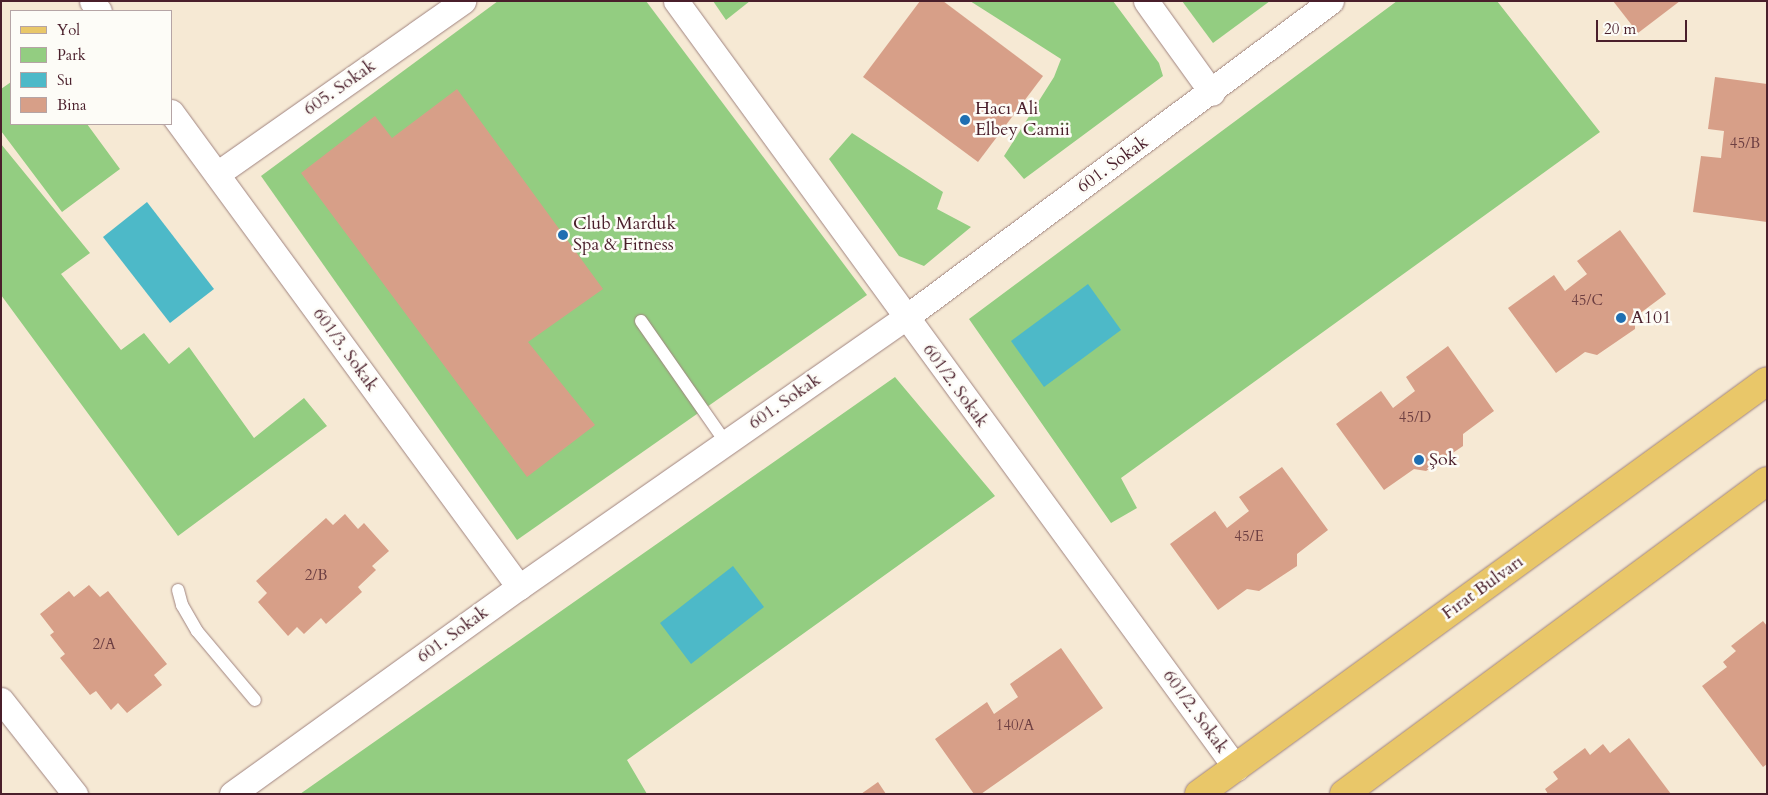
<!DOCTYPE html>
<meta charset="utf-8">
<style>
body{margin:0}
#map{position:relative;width:1768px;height:795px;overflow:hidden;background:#f6e9d4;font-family:Cardo,serif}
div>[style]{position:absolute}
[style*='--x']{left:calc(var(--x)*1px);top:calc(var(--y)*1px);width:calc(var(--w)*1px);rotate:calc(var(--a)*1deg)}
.green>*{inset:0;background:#93cd81}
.water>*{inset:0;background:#4db9c8}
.building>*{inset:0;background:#d79f88}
.roads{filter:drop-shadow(0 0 1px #a08480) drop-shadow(0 0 1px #a08480)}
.service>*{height:12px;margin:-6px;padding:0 6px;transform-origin:6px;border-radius:6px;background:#fff}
.minor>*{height:25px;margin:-12.5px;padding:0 12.5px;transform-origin:12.5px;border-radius:12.5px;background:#fff}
.primary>*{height:28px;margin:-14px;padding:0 14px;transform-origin:14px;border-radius:14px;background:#e9c769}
.dots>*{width:14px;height:14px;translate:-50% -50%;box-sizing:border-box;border:2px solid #fdfcf7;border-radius:50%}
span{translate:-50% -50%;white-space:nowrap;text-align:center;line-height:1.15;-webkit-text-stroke:5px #fdfcf7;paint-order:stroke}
.number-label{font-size:15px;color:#6d3f42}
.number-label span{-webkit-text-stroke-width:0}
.street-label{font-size:18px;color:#4a1f2b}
.poi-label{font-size:18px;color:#4a1f2b}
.left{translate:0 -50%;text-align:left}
.frame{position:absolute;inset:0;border:2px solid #4a1f2b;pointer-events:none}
.legend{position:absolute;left:10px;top:10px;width:162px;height:115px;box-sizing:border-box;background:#fdfcf7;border:1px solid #b5a4a5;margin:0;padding:6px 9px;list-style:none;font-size:15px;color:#4a1f2b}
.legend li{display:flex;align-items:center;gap:10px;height:25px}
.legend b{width:25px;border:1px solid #b5a4a5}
.scale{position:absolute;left:1596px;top:20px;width:91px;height:22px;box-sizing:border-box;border:2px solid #4a1f2b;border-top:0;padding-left:6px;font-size:15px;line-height:18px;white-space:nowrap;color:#4a1f2b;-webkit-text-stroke:4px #fdfcf7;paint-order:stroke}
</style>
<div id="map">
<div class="green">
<div style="clip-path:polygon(498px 1px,646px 1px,867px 295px,517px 540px,261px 176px)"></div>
<div style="clip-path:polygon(713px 1px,750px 1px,726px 20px)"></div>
<div style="clip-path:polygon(970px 1px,1113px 1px,1159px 63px,1163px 76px,1024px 179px,1004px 156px,1054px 77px,1061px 59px)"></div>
<div style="clip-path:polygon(1182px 1px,1270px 1px,1213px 43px)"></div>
<div style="clip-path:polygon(1397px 1px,1497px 1px,1600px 132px,1121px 478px,1137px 508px,1111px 523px,969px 319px)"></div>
<div style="clip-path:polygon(11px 82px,11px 124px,87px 124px,120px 169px,62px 212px,1px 131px,1px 89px)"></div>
<div style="clip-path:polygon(852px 133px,943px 192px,937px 209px,971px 227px,924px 266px,899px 256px,829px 159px)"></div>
<div style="clip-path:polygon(1px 144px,90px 253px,61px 274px,121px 350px,144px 333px,169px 364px,189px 347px,254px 438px,304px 398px,327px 426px,178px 536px,1px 295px)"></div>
<div style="clip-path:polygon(895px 377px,995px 496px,627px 760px,647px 794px,300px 794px)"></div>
</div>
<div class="water">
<div style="clip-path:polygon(147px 202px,214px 289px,170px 323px,103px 237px)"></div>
<div style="clip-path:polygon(1088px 284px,1121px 330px,1044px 387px,1011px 341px)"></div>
<div style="clip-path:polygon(733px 566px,764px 607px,691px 664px,660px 623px)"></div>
</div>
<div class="building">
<div style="clip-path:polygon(920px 1px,943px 1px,1043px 76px,978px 162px,863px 77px)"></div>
<div style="clip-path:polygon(1613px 1px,1680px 1px,1638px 33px)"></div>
<div style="clip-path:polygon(1715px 77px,1767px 84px,1767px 222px,1693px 212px,1701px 156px,1721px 158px,1724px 131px,1708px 129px)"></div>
<div style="clip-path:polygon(457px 89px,603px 289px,528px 342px,595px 425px,527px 477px,301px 173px,375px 116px,392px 138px)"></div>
<div style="clip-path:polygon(1620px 230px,1666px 294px,1635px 317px,1635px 329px,1597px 355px,1585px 352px,1556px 373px,1508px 308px,1554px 275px,1565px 291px,1587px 274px,1577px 261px)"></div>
<div style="clip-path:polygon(1448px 346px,1494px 411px,1463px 434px,1463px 446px,1426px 471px,1414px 469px,1384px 490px,1336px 424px,1381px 391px,1393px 408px,1415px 391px,1406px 377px)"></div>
<div style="clip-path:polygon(1282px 467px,1328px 530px,1297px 554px,1297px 566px,1259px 591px,1247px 589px,1218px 610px,1170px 544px,1215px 511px,1227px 528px,1249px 511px,1239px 497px)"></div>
<div style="clip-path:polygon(345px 514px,358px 529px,364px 523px,389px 551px,372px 566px,376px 570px,358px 587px,362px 592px,326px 624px,321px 618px,304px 634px,297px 627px,288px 636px,258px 602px,267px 593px,256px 581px,326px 518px,333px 525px)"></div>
<div style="clip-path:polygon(89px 585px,100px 597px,108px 591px,167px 664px,154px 675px,162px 685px,127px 713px,118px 703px,111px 710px,96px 691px,90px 695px,60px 658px,65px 654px,50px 635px,54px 632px,40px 614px,69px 591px,74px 597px)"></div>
<div style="clip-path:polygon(1763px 621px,1767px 626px,1767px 764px,1763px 767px,1702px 686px,1727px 667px,1723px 662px,1736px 651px,1731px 646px)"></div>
<div style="clip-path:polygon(1061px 648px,1103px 708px,981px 794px,974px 794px,935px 739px,987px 702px,994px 714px,1018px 697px,1010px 684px)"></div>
<div style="clip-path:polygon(1629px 738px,1671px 794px,1548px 794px,1545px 789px,1558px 779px,1553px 772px,1585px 748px,1590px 755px,1603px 744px,1610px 753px)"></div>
<div style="clip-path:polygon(878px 782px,886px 794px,861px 794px)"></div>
</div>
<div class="roads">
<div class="service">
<div style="--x:641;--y:321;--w:149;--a:55.1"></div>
<div style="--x:178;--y:590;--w:16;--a:75"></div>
<div style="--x:182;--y:605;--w:30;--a:60"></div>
<div style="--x:197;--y:631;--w:90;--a:50"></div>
</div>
<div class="minor">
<div style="--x:92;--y:1;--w:12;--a:55"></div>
<div style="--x:676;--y:1;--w:950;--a:53.87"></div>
<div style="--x:1146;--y:1;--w:113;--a:54.3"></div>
<div style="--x:171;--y:112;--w:589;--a:53.77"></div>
<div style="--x:217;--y:174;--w:301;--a:-35.1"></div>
<div style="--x:1;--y:700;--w:120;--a:51.8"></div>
<div style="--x:232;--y:794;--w:354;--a:-35.8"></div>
<div style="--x:519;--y:587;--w:470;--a:-34.9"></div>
<div style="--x:905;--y:318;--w:531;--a:-36.65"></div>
</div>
<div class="primary">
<div style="--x:1199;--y:794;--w:702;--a:-36.02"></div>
<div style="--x:1344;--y:794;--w:526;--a:-36.5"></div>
</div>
</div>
<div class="dots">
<div style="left:965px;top:120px;background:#1f6fb2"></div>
<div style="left:563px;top:235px;background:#1f6fb2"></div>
<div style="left:1621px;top:318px;background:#1f6fb2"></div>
<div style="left:1419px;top:460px;background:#1f6fb2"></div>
</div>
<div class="number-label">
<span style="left:1745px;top:144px">45/B</span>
<span style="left:1587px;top:301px">45/C</span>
<span style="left:1415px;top:418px">45/D</span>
<span style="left:1249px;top:537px">45/E</span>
<span style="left:316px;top:576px">2/B</span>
<span style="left:104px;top:645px">2/A</span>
<span style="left:1015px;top:726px">140/A</span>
</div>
<div class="street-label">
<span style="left:340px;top:88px;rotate:-35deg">605. Sokak</span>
<span style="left:1113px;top:165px;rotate:-36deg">601. Sokak</span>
<span style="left:345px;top:350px;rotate:54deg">601/3. Sokak</span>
<span style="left:955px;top:386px;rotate:54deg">601/2. Sokak</span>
<span style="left:785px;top:402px;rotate:-35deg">601. Sokak</span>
<span style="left:1483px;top:588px;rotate:-36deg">Fırat Bulvarı</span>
<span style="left:453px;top:635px;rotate:-36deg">601. Sokak</span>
<span style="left:1195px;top:712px;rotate:54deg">601/2. Sokak</span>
</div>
<div class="poi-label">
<span class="left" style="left:975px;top:120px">Hacı Ali<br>Elbey Camii</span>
<span class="left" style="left:573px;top:235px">Club Marduk<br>Spa &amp; Fitness</span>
<span class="left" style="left:1631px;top:318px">A101</span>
<span class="left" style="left:1429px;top:460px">Şok</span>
</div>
<div class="frame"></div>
<ul class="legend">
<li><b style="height:6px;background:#e9c769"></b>Yol</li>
<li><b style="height:14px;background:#93cd81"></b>Park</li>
<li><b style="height:14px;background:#4db9c8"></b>Su</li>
<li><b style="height:14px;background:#d79f88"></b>Bina</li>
</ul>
<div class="scale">20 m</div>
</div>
